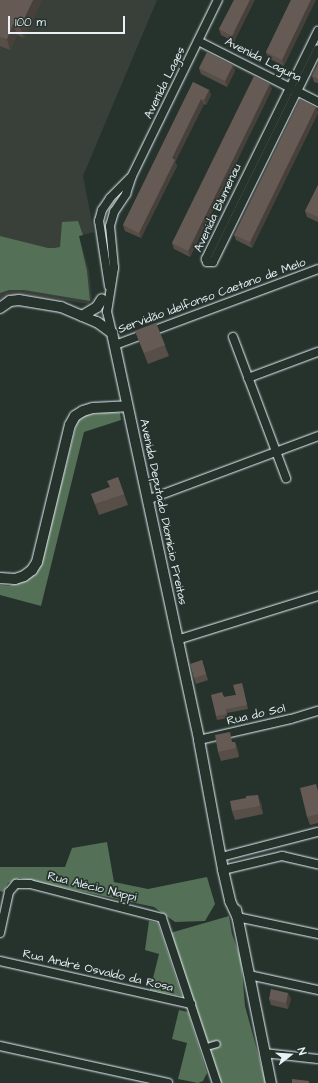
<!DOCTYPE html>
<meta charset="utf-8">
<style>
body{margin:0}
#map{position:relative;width:318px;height:1083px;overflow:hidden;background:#26332d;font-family:"Architects Daughter",sans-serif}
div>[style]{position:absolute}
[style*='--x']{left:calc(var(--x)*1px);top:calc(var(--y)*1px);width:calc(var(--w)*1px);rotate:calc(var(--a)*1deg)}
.built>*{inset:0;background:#393f39}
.green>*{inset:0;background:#547056}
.roads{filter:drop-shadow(0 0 1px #e8f1f8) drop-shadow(0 0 1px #e8f1f8)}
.pedestrian>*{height:6px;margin:-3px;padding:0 3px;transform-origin:3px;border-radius:3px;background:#26332d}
.minor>*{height:8px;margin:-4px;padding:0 4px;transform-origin:4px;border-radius:4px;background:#26332d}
.tertiary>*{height:10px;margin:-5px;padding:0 5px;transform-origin:5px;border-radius:5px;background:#26332d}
.wall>*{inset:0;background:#584e48}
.shaded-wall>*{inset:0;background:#47403b}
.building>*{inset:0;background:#665b54}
span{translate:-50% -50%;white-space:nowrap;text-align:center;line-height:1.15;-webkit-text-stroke:3.5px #26332d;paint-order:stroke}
.street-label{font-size:12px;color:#e8f1f8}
.north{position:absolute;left:270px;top:1035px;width:40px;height:40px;-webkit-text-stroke:3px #26332d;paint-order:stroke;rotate:73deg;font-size:11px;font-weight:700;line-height:16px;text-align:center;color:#e8f1f8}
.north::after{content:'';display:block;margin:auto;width:14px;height:18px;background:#e8f1f8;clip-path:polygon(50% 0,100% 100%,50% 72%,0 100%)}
.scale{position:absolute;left:8px;top:16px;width:117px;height:18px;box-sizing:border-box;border:2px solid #e8f1f8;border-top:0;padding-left:5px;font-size:12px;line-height:14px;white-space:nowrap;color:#e8f1f8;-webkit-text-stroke:3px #26332d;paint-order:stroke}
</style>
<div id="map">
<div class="built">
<div style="clip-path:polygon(0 0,157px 0,83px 176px,94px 232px,79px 236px,89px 271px,92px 299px,89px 304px,21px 294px,0 299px)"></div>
</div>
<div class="green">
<div style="clip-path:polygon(78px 221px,83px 235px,79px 236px,87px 271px,90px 301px,24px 290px,9px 290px,0 293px,0 236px,48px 248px,54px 248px,60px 247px,62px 222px)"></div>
<div style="clip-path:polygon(112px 412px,120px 413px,121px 420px,84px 432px,41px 606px,0 595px,0 585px,9px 586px,24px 581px,41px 564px,77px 422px,85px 415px)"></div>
<div style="clip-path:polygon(107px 842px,114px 882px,148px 889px,207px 877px,215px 904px,205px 921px,175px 922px,154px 907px,19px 878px,8px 883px,3px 892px,0 891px,0 867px,65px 867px,72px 848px)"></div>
<div style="clip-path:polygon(229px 916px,232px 934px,241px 959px,245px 1006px,266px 1083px,220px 1083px,170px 933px)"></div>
<div style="clip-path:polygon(149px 921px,158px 923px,182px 996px,150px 990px,159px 954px,145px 950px)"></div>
<div style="clip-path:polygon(179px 1010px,188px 1012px,207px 1073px,203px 1081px,198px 1083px,178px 1079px,187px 1043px,172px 1039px)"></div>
</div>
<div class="roads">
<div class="pedestrian">
<div style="--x:210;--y:1046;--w:7;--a:-16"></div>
</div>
<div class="minor">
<div style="--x:318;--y:31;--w:254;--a:116.2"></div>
<div style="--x:206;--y:259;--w:3;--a:72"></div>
<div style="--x:207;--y:262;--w:6;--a:0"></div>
<div style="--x:213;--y:262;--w:237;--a:-63.8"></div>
<div style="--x:198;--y:41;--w:135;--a:26.9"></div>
<div style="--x:109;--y:286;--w:66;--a:-98.7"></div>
<div style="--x:99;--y:221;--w:11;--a:-75"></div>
<div style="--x:102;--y:210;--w:14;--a:-56"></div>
<div style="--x:110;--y:198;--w:28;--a:-45"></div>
<div style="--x:112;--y:333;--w:22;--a:-103"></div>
<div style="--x:107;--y:312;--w:45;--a:-81"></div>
<div style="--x:114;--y:268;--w:42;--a:-95.4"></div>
<div style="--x:110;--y:226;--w:15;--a:-74"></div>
<div style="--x:114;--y:212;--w:22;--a:-56"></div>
<div style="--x:126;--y:194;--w:19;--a:-72"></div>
<div style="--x:132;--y:176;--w:196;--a:-64"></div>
<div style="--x:233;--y:337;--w:151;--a:69.4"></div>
<div style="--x:115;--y:345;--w:217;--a:-20.5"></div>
<div style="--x:248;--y:378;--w:75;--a:-20.4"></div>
<div style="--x:147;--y:500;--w:183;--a:-20.5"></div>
<div style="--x:177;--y:640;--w:148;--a:-17.3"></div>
<div style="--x:199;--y:740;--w:94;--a:-12.9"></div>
<div style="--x:291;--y:719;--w:28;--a:-17"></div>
<div style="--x:221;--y:857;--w:100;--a:-14.5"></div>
<div style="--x:223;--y:870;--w:61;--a:-13.3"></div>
<div style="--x:282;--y:856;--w:37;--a:13"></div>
<div style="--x:237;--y:917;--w:83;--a:11.9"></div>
<div style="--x:0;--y:933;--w:42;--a:-77.6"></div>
<div style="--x:9;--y:892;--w:11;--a:-49"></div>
<div style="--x:16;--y:884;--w:14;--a:0"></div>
<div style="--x:30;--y:884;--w:136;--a:14.4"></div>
<div style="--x:162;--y:918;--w:174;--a:71.6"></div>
<div style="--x:0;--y:961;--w:196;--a:12.7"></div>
<div style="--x:249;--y:975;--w:71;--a:12.3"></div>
<div style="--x:0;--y:1046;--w:172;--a:12.4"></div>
<div style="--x:264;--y:1053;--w:54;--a:6.3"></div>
</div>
<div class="tertiary">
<div style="--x:0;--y:308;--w:12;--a:-35"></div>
<div style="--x:10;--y:301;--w:9;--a:-6"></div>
<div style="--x:19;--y:300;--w:43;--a:9.5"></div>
<div style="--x:61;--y:307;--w:39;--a:23"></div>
<div style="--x:97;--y:322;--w:19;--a:36"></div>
<div style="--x:112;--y:333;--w:416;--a:77.9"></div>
<div style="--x:199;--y:740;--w:132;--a:79.5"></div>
<div style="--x:223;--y:870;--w:32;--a:77"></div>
<div style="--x:230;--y:901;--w:17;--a:65"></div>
<div style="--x:82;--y:316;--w:17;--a:-31"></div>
<div style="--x:97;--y:307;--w:9;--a:-58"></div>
<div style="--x:0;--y:578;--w:15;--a:4"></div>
<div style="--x:15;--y:579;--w:9;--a:-18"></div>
<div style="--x:24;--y:576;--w:10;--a:-37"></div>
<div style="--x:32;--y:570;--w:9;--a:-58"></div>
<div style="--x:37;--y:562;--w:141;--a:-76.5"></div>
<div style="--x:70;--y:425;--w:10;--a:-61"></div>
<div style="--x:75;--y:416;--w:9;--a:-32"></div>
<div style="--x:83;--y:411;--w:10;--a:-17"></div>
<div style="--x:93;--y:408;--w:34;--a:-3"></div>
<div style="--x:236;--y:910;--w:177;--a:78.6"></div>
</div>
</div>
<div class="wall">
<div style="clip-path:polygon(0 0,42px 0,24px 38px,17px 35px,10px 50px,0 46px)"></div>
<div style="clip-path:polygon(234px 0,234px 42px,221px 35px,219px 29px)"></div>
<div style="clip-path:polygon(291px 0,284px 66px,268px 58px,266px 52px)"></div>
<div style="clip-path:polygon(318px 64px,318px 83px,314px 82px,312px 76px)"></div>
<div style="clip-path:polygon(233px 65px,235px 71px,227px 87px,201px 74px,199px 68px)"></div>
<div style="clip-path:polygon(193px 82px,209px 90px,211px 95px,206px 105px,204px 104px,175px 162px,177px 166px,141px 238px,125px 231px,123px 225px)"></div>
<div style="clip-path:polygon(272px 89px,190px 257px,174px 249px,172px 243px)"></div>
<div style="clip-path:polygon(316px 107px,318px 113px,252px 248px,236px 240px,234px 235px)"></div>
<div style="clip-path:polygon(318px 185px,318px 222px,307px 217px,305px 211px)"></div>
<div style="clip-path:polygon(156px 323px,169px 356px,148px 364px,135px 331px)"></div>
<div style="clip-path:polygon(118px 477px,128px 505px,99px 515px,91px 494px,110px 487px)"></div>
<div style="clip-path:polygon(202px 660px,208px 680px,196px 684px,194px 678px)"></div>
<div style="clip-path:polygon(243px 687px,248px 709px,227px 713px,228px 718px,217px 720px,216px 716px,224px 697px,236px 695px)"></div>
<div style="clip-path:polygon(233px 742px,235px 742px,238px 750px,239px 757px,221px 761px,218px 752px)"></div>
<div style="clip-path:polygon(318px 791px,318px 823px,310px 825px,307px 817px)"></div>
<div style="clip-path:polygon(261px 803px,263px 814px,235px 820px,232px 811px)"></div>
<div style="clip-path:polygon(288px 993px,291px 999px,288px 1009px,271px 1005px,269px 999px)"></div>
</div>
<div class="shaded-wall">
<div style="clip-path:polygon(33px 0,42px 0,24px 38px,20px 27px)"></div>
<div style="clip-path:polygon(250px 0,255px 0,234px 42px,232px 36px)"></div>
<div style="clip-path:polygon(311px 0,316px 0,284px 66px,282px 60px)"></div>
<div style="clip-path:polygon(13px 24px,17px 35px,10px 50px,7px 39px)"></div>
<div style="clip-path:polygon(233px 65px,235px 71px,227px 87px,225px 81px)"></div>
<div style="clip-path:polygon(270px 84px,272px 89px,190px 257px,188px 251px)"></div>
<div style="clip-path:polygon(209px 90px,211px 95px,206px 105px,204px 100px)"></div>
<div style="clip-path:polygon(201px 99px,204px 104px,175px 162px,177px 166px,141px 238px,139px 233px,172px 158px)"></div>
<div style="clip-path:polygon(316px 107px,318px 113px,252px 248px,250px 242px)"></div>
<div style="clip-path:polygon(235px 742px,238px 750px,239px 757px,236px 748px)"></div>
<div style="clip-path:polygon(258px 795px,261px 803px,263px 814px,260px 806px)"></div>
<div style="clip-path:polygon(288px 993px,291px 999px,288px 1009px,286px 1003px)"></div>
</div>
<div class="building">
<div style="clip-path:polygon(0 0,33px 0,20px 27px,13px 24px,7px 39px,0 37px)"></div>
<div style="clip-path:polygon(234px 0,250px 0,232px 36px,219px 29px)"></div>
<div style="clip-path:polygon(291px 0,311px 0,282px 60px,266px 52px)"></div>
<div style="clip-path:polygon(207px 52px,233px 65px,225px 81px,199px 68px)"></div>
<div style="clip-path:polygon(318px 64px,318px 79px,312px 76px)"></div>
<div style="clip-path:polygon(254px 76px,270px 84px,188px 251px,172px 243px)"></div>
<div style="clip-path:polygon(193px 82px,209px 90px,204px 100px,201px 99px,172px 158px,175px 160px,139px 233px,123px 225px)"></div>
<div style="clip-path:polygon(300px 99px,316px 107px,250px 242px,234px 235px)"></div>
<div style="clip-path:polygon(318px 185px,318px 217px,305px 211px)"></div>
<div style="clip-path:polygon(156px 323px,165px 345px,144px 353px,135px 331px)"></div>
<div style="clip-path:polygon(118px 477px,124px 494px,95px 504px,91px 494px,110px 487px,107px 481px)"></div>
<div style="clip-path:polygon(202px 660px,206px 674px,194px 678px,190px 664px)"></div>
<div style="clip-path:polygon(242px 683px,247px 705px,226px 709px,226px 714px,216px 716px,211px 695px,222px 692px,224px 697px,236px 695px,233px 685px)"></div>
<div style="clip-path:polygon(230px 732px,232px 742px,235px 742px,236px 748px,218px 752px,215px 735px)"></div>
<div style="clip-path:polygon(316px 784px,318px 791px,318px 814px,307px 817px,300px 788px)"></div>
<div style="clip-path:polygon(258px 795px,260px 806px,232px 811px,230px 801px,246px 798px,246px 796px)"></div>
<div style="clip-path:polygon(271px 989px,288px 993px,286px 1003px,269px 999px)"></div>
<div style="clip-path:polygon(292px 1079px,309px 1081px,309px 1083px,292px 1083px)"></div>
</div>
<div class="street-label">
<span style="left:263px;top:60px;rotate:27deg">Avenida Laguna</span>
<span style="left:165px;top:83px;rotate:-64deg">Avenida Lages</span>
<span style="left:218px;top:208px;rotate:-65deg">Avenida Blumenau</span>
<span style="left:212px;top:296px;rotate:-20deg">Servidão Idelfonso Caetano de Melo</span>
<span style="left:163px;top:512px;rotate:78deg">Avenida Deputado Diomício Freitas</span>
<span style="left:256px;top:715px;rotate:-13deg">Rua do Sol</span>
<span style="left:92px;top:887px;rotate:14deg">Rua Alécio Nappi</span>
<span style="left:98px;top:971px;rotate:13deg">Rua André Osvaldo da Rosa</span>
</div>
<div class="north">N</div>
<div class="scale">100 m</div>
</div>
